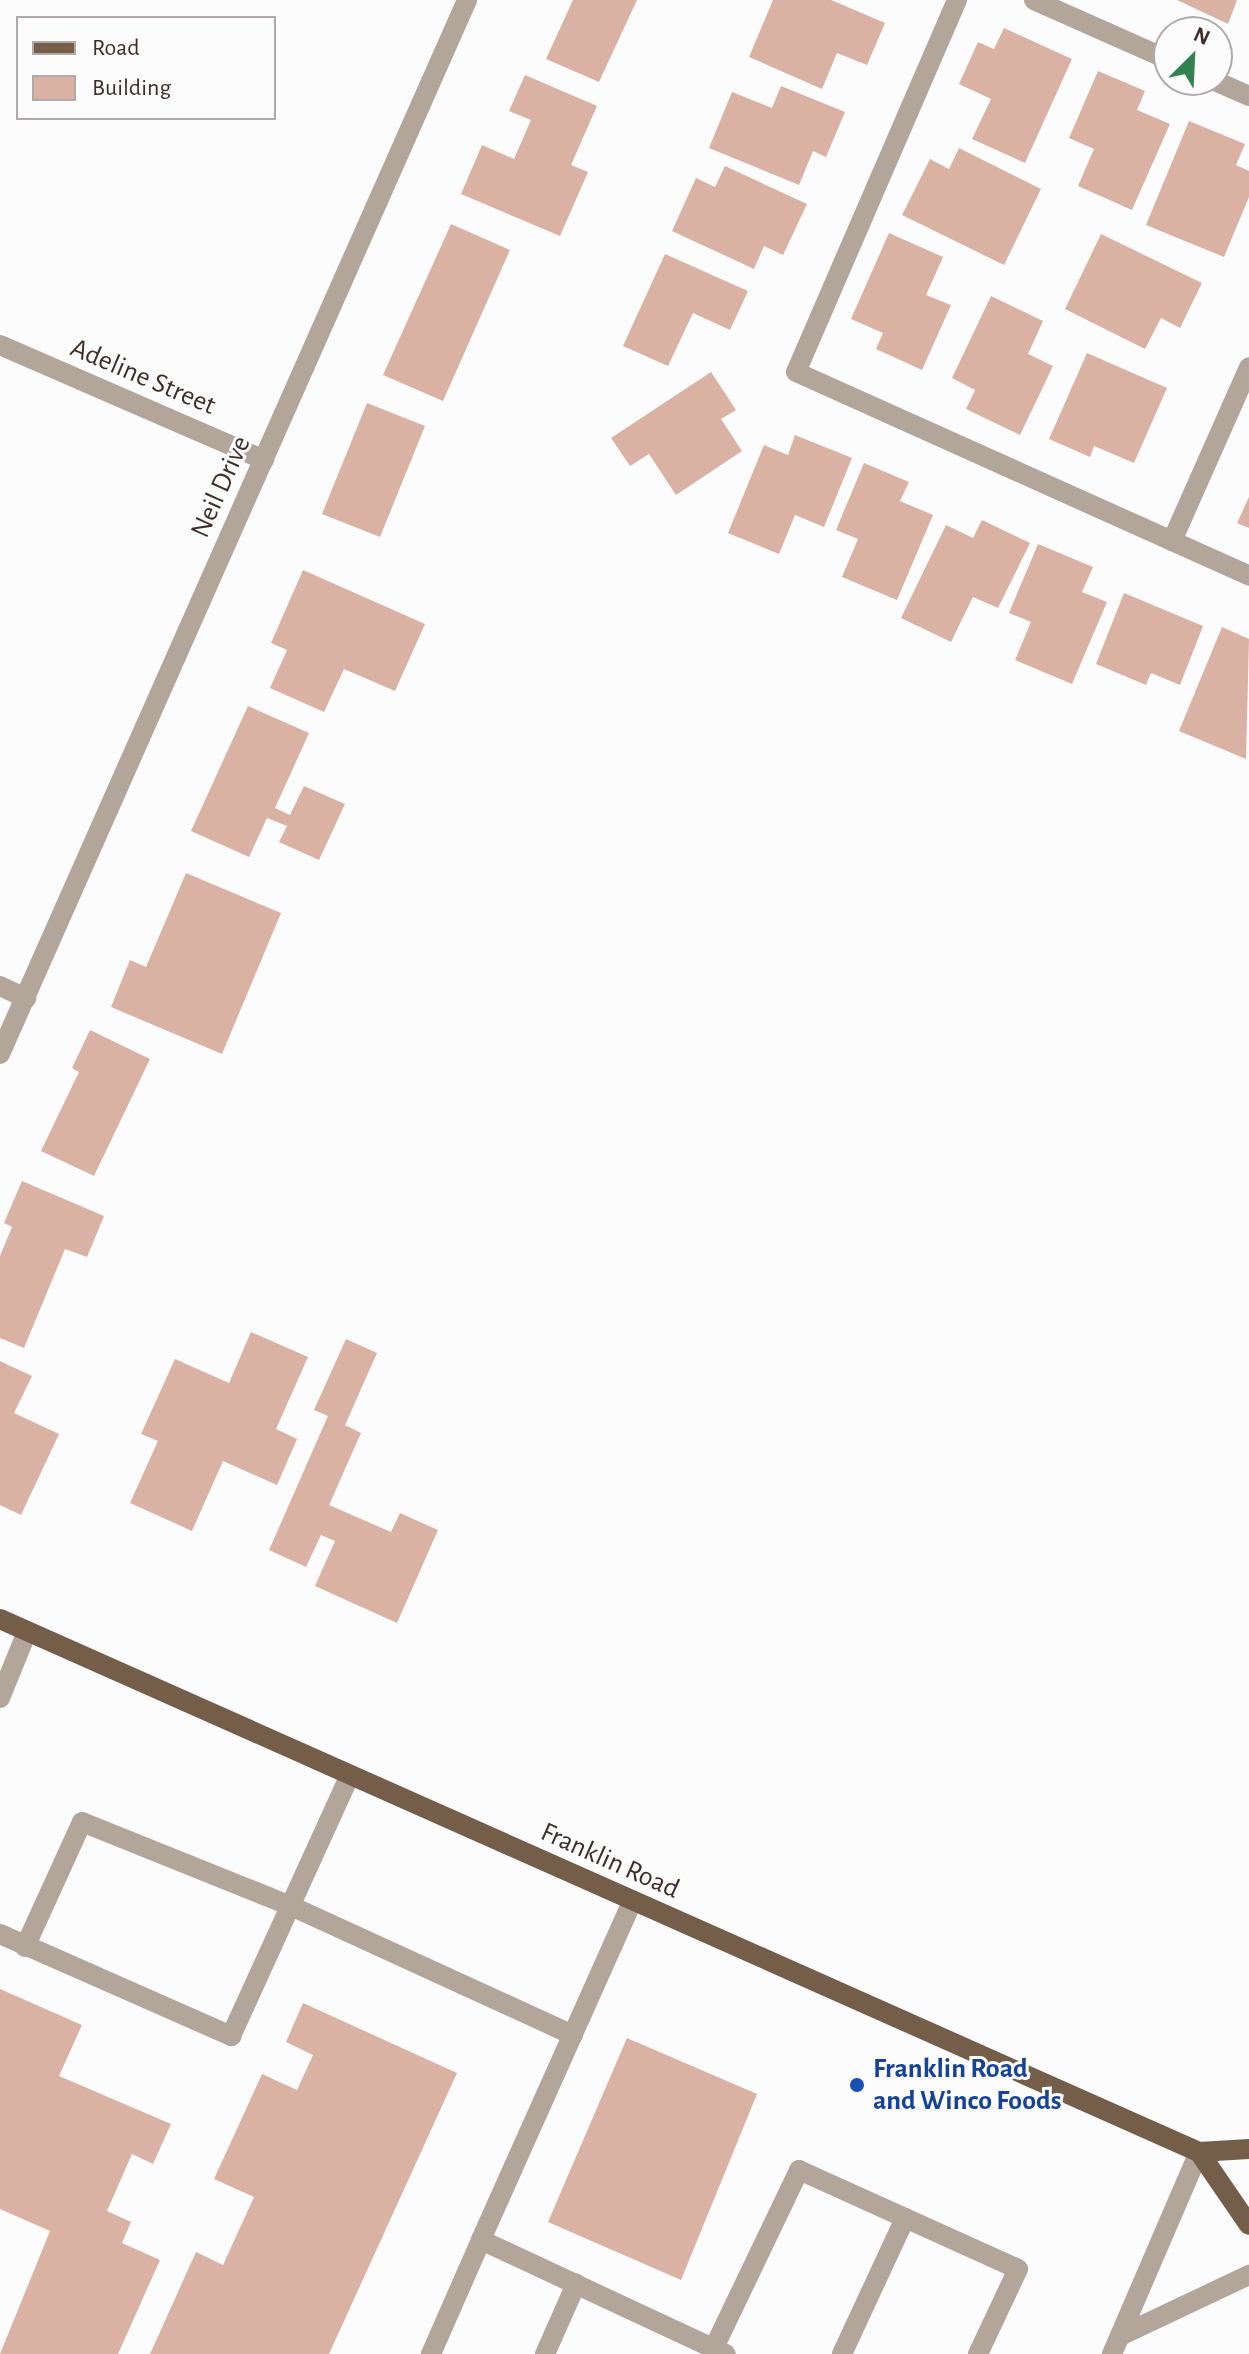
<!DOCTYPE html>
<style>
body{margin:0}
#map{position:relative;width:1249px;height:2354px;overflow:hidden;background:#fcfcfc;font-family:"Alegreya Sans",sans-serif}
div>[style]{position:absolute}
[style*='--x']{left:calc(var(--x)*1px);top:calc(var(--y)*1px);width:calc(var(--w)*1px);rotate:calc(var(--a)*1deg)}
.building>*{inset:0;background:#d9b2a4}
.minor>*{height:20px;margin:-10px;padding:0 10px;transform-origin:10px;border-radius:10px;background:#b2a59a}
.major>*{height:20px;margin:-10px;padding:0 10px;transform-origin:10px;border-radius:10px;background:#745e4a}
.dots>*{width:22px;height:22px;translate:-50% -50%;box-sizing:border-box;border:4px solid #fcfcfc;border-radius:50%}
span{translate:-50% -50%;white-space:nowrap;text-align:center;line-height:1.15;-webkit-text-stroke:6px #fcfcfc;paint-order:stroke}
.street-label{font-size:28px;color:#3e2e29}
.transit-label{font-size:28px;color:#164399;font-weight:700}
.left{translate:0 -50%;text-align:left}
.legend{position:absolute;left:16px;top:16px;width:260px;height:104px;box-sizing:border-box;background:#fcfcfc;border:2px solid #b0aaa8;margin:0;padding:10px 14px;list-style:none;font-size:24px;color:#3e2e29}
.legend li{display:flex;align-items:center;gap:16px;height:40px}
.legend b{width:40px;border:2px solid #b0aaa8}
.north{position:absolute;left:1153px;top:16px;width:80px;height:80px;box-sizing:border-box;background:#fcfcfc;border:2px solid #b0aaa8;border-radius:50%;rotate:24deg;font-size:22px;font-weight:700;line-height:32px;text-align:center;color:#3e2e29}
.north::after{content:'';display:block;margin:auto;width:28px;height:36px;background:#338252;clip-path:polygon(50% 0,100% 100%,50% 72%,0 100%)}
</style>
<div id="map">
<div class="building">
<div style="clip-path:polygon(573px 0,637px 0,599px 82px,546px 59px)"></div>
<div style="clip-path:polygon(773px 0,831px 0,885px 23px,867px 65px,837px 53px,822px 89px,749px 57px)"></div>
<div style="clip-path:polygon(1177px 0,1237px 0,1228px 24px)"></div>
<div style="clip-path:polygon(1004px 28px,1072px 59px,1025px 163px,972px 139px,991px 99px,959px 84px,978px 42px,994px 49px)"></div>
<div style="clip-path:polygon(1098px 71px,1145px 91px,1137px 110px,1170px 124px,1132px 210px,1078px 186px,1094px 149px,1069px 138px)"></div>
<div style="clip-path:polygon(525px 75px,597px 106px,571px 165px,588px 172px,560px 236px,461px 194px,482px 145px,514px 159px,531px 120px,509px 111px)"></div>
<div style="clip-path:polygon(781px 86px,845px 112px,826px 157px,813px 151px,799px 185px,709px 148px,732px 92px,772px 108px)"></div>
<div style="clip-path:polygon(1189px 121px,1245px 144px,1236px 165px,1249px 171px,1249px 197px,1224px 257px,1146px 225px)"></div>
<div style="clip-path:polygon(959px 148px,1041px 189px,1004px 265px,902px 215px,930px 159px,949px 169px)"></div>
<div style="clip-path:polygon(725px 166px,807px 204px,783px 255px,764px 246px,754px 269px,672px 231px,696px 178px,715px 187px)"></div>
<div style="clip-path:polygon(451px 224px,510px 250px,443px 401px,383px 375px)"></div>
<div style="clip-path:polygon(889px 233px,943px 257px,926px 295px,951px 305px,922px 370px,876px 349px,883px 333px,851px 319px)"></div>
<div style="clip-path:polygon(1101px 234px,1202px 283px,1180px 328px,1161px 318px,1145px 349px,1065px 309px)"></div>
<div style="clip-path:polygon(665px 254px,748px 291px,730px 330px,693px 313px,668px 366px,623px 346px)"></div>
<div style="clip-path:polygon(991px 296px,1043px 321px,1028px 354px,1053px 366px,1020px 435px,966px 409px,975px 390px,952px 378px)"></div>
<div style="clip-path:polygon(1087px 353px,1167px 388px,1134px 463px,1094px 446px,1090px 457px,1049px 439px)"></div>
<div style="clip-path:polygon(711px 372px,736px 410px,721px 419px,742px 451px,676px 495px,649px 454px,630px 466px,611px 438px)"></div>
<div style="clip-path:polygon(367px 403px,425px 426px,380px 537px,322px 514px)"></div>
<div style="clip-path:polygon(795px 435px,852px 458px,824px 527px,795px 515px,779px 554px,728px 533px,764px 445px,788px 455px)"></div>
<div style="clip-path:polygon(864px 463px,909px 482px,900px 501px,933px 515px,897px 600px,842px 577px,858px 539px,836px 530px)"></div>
<div style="clip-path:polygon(1249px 497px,1249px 528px,1237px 523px)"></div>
<div style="clip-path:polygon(982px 520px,1030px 543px,998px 608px,973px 597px,951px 642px,901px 618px,946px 525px,973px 538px)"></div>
<div style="clip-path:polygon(1038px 544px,1093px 567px,1082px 592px,1107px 602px,1072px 684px,1015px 660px,1031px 622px,1009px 613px)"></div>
<div style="clip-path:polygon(303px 570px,425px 624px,395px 691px,344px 669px,324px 712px,270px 688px,287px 650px,271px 643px)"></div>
<div style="clip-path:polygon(1124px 593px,1203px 626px,1180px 685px,1151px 673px,1146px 685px,1096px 664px)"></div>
<div style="clip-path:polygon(1222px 627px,1249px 639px,1246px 759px,1179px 731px)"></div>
<div style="clip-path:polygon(248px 706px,309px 733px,275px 808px,290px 815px,304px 786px,345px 804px,319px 860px,279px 842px,287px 826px,267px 818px,249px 857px,191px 831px)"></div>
<div style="clip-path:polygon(186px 873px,281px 913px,222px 1054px,111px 1007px,130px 960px,146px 967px)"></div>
<div style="clip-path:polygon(90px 1030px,150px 1059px,94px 1176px,41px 1151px,79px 1072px,72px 1068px)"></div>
<div style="clip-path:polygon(22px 1181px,104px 1216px,87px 1257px,65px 1249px,24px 1348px,0 1338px,0 1256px,12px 1227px,4px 1223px)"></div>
<div style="clip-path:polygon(251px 1332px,308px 1357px,276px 1429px,297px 1439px,277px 1485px,223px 1461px,192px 1531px,130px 1503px,158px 1441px,141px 1434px,175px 1359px,229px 1383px)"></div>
<div style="clip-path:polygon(346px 1339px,377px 1353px,345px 1425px,361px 1433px,329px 1505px,391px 1532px,400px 1513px,438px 1530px,397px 1623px,315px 1586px,335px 1541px,321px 1535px,306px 1567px,269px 1550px,328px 1416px,314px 1410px)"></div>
<div style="clip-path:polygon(0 1361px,32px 1376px,14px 1413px,59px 1434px,21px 1515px,0 1505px)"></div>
<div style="clip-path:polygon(0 1989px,82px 2025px,59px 2076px,171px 2124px,153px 2164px,132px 2154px,107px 2211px,131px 2222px,122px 2243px,160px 2260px,118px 2354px,0 2354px,50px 2231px,0 2209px)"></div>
<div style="clip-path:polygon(303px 2003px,457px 2073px,329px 2354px,150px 2354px,196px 2252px,223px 2265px,254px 2197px,214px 2179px,262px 2074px,297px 2090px,313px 2055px,286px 2042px)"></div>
<div style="clip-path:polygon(627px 2038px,757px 2094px,681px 2280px,548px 2222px)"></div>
</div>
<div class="minor">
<div style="--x:957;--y:0;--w:405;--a:113.4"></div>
<div style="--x:796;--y:372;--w:497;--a:24.2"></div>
<div style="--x:1034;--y:0;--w:148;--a:24"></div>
<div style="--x:1213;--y:80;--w:39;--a:24"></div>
<div style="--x:0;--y:345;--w:288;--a:23.5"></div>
<div style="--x:1172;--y:541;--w:190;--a:-66.1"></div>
<div style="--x:0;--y:986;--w:29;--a:25"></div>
<div style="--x:0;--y:1054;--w:1153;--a:-66.1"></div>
<div style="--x:0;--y:1698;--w:71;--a:-67.8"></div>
<div style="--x:632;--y:1902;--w:370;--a:114.1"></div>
<div style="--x:481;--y:2240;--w:270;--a:25"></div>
<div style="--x:0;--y:1934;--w:253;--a:23.8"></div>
<div style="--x:231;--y:2036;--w:285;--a:-65.5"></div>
<div style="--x:25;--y:1947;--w:137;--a:-65.5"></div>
<div style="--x:82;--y:1822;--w:225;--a:21.9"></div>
<div style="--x:291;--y:1906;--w:310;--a:24.6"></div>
<div style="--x:1120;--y:2336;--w:143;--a:-25.3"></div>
<div style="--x:431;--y:2354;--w:124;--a:-66.3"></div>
<div style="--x:545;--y:2354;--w:77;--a:-66.1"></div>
<div style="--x:711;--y:2354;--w:204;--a:-64.4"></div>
<div style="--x:799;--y:2170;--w:240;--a:24.3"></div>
<div style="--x:1018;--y:2269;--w:94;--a:115.2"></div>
<div style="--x:842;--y:2354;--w:150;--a:-65.1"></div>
<div style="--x:1112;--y:2354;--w:220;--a:-66.7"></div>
</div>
<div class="major">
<div style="--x:0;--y:1619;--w:1312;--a:23.97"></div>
<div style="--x:1199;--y:2152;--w:50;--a:-3.4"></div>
<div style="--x:1199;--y:2152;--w:88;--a:55.6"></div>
</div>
<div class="dots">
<div style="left:857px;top:2085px;background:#1a4fb4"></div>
</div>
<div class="street-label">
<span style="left:143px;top:377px;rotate:23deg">Adeline Street</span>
<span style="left:221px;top:487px;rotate:-66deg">Neil Drive</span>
<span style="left:610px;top:1861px;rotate:24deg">Franklin Road</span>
</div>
<div class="transit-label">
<span class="left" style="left:873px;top:2085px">Franklin Road<br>and Winco Foods</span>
</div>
<ul class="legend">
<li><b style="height:10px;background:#745e4a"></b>Road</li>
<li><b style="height:22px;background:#d9b2a4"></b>Building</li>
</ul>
<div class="north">N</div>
</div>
